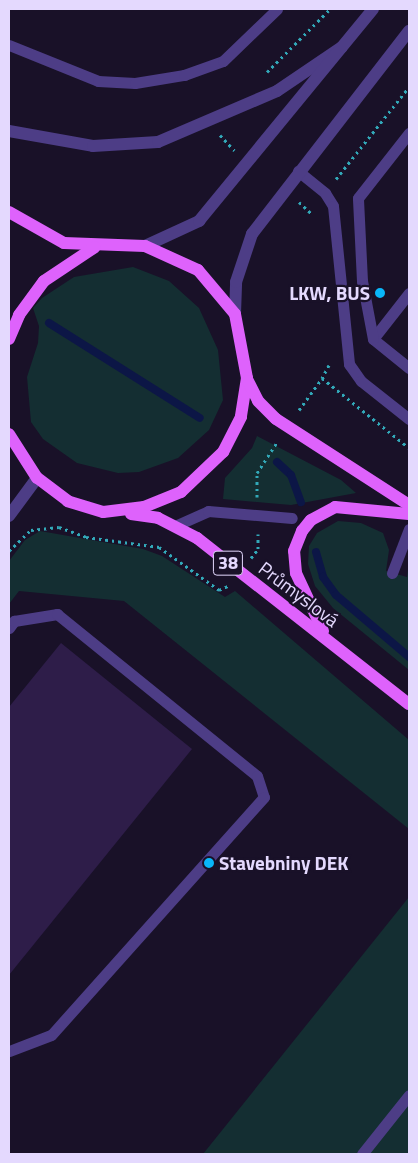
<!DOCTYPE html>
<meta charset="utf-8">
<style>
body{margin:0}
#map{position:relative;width:418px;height:1163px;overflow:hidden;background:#191128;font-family:"Titillium Web",sans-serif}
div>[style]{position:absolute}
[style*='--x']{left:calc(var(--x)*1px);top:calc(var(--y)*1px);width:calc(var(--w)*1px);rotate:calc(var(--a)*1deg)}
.green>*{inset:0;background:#142e32}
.stream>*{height:8px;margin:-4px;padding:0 4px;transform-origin:4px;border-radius:4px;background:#0c1646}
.building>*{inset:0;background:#2e1d49}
.path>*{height:3px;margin-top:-1.5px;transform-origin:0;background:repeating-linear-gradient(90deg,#32a9b9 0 2.5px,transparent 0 6.5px)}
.service>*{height:11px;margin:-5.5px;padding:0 5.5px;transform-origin:5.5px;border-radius:5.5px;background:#4d3d86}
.minor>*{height:12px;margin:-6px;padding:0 6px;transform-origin:6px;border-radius:6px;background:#4d3d86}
.primary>*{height:12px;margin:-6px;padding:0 6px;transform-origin:6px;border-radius:6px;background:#de62fc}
.dots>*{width:14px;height:14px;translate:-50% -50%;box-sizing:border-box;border:2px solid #191128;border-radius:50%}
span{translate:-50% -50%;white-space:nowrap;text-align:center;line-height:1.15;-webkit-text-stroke:4.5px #191128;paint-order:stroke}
.shield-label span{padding:1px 4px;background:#191128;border:1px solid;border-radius:4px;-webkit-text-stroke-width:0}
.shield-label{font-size:18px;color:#e4d9fe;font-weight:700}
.poi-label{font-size:19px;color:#e4d9fe;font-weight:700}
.right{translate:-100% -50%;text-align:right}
.left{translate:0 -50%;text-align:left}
.street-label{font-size:19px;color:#e4d9fe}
.frame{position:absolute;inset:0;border:10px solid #e4d9fe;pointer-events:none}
</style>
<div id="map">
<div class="green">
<div style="clip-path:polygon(133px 267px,169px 281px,199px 308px,218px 350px,223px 400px,209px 430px,178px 458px,139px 472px,118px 473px,77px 463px,43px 439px,31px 422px,27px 377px,38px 343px,39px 326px,33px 308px,42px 298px,74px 277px)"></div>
<div style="clip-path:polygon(257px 436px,341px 480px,356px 493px,291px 505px,223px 499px,225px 478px,252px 448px)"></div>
<div style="clip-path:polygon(338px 521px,361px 523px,383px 533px,389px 550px,386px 571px,407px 577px,409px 562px,409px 670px,333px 608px,315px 586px,308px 564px,309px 546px,317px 533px)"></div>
<div style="clip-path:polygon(40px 531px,143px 549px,162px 556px,225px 597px,235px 591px,409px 740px,409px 829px,124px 601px,19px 591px,9px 604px,9px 561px,25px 540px)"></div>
<div style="clip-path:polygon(409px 897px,409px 1154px,203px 1154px)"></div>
</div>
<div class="stream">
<div style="--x:49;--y:323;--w:178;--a:32.2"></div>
<div style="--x:277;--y:462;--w:19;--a:43"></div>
<div style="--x:291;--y:475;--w:29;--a:70"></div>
<div style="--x:316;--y:552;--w:26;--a:74"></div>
<div style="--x:323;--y:577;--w:22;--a:54"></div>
<div style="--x:336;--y:595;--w:96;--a:40.3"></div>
</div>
<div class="building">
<div style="clip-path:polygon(61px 643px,192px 749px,9px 975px,9px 707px)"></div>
</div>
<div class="path">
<div style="--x:267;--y:72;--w:89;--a:-45"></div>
<div style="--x:220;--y:135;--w:21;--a:47"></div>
<div style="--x:336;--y:179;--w:117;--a:-51.6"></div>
<div style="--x:299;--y:202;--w:16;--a:43"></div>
<div style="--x:329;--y:365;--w:15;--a:118"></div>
<div style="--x:322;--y:378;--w:112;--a:38.8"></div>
<div style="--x:299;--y:410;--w:39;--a:-54"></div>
<div style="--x:257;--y:497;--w:24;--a:-90"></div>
<div style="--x:257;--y:473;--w:37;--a:-57"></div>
<div style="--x:9;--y:551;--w:30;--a:-44"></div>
<div style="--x:31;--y:530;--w:28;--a:-6"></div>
<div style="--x:59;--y:527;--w:29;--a:20"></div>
<div style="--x:86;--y:537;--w:74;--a:7.8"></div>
<div style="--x:159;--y:547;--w:74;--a:35.6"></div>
<div style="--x:219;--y:590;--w:10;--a:-24"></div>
<div style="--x:251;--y:558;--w:11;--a:-52"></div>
<div style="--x:258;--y:549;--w:15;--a:-90"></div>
</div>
<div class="service">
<div style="--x:9;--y:45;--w:96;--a:22"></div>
<div style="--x:98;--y:81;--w:37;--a:3"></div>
<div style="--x:135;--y:83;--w:50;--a:-9.3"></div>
<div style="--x:184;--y:75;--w:41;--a:-19.7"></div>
<div style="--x:223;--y:61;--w:75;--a:-43.9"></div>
<div style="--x:298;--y:171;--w:35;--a:39"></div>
<div style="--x:325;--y:193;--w:15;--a:58"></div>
<div style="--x:333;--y:206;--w:159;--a:84.2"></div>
<div style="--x:349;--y:364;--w:21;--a:55"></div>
<div style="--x:361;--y:381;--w:61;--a:38.4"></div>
<div style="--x:409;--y:293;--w:58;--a:128"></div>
<div style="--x:373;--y:339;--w:46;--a:38.9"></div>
<div style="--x:373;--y:339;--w:59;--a:-100.7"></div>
<div style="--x:362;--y:281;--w:83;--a:-92.8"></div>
<div style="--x:358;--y:198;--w:83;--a:-51.9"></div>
<div style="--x:177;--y:525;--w:34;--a:-24"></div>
<div style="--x:208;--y:511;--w:84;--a:4.8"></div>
<div style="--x:392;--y:573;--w:47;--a:-68.9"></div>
<div style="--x:9;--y:628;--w:9;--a:-54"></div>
<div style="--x:14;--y:621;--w:44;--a:-9.2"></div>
<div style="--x:57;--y:614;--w:257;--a:39"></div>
<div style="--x:257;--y:776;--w:22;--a:72"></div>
<div style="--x:264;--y:797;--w:319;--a:131.8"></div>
<div style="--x:51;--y:1035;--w:45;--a:159.1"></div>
<div style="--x:362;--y:1154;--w:75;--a:-51.5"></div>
</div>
<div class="minor">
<div style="--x:9;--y:131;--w:85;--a:10.1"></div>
<div style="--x:93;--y:146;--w:65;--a:-3.5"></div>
<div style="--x:158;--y:142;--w:129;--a:-23.2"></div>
<div style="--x:277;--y:91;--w:78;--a:-34.1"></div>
<div style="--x:145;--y:246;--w:60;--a:-24.8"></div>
<div style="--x:199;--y:221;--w:274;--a:-50.6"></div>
<div style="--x:235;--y:314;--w:32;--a:-88"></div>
<div style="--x:236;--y:282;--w:51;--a:-71.6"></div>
<div style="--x:252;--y:234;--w:257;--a:-52.3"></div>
<div style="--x:9;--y:516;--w:47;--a:-53.6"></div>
</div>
<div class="primary">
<div style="--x:9;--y:212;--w:63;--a:29.4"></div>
<div style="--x:64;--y:243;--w:81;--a:2.1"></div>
<div style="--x:145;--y:246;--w:58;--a:24.4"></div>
<div style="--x:198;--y:270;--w:57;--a:49.9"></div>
<div style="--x:235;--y:314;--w:65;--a:79.4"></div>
<div style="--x:247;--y:378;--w:39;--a:99"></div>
<div style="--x:241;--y:417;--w:39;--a:117"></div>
<div style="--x:223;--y:452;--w:58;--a:136.4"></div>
<div style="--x:181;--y:492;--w:40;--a:158"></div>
<div style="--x:144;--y:507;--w:41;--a:173"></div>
<div style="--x:103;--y:512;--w:37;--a:-163"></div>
<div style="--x:68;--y:501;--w:39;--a:-143"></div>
<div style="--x:37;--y:478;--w:52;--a:-122.5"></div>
<div style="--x:9;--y:339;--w:26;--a:-67"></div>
<div style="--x:19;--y:315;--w:42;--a:-53.7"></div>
<div style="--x:44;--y:281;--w:61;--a:-33.7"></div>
<div style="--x:248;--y:381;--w:22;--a:63"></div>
<div style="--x:258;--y:401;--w:25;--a:45"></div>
<div style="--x:276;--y:419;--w:158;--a:32.9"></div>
<div style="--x:131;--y:514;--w:27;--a:8"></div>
<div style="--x:158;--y:518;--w:44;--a:27.1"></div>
<div style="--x:197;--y:538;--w:269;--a:38.1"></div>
<div style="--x:323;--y:631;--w:64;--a:-115"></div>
<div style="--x:296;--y:573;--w:22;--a:-95"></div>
<div style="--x:294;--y:551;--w:22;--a:-68"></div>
<div style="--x:302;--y:531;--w:14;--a:-51"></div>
<div style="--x:311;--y:520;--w:27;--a:-28"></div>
<div style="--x:335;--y:507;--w:74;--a:5.4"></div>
</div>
<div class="dots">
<div style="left:380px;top:293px;background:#09b7fa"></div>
<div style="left:209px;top:863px;background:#09b7fa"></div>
</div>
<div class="shield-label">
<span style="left:228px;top:563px">38</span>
</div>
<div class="poi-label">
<span class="right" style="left:370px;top:293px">LKW, BUS</span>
<span class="left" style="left:219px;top:863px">Stavebniny DEK</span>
</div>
<div class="street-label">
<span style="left:299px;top:594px;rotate:37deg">Průmyslová</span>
</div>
<div class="frame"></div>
</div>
